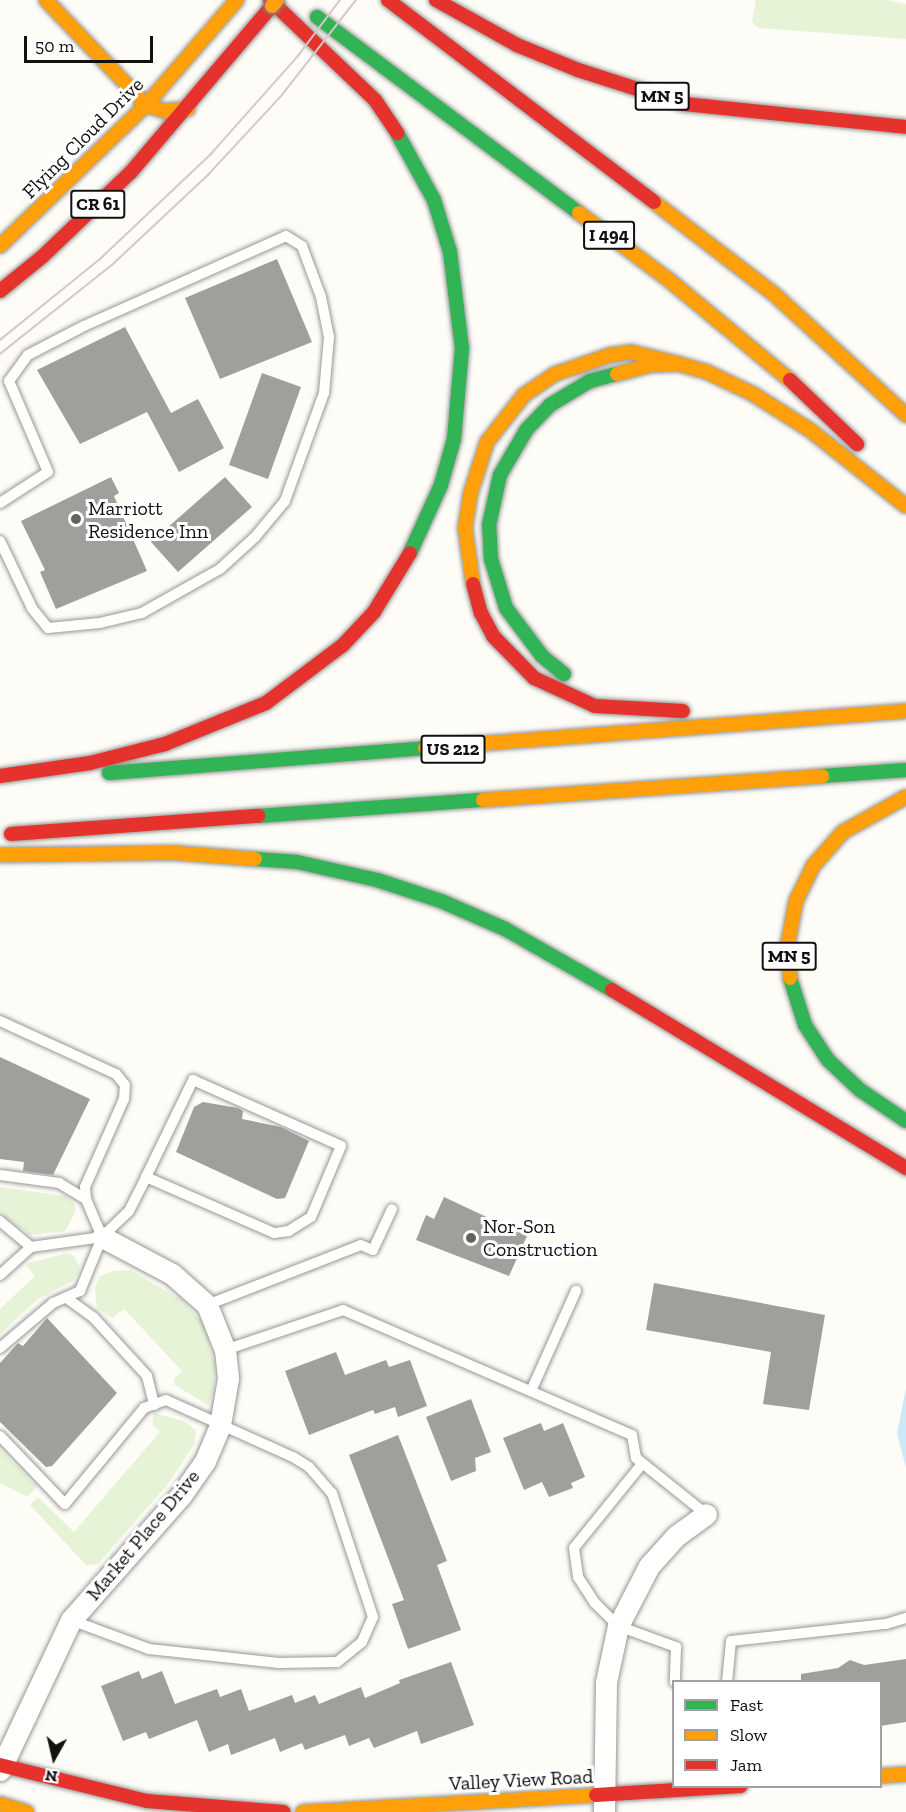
<!DOCTYPE html>
<style>
body{margin:0}
#map{position:relative;width:906px;height:1812px;overflow:hidden;background:#fdfcf7;font-family:"Zilla Slab",serif}
div>[style]{position:absolute}
[style*='--x']{left:calc(var(--x)*1px);top:calc(var(--y)*1px);width:calc(var(--w)*1px);rotate:calc(var(--a)*1deg)}
.green>*{inset:0;background:#e7f3d7}
.water>*{inset:0;background:#cde8f7}
.building>*{inset:0;background:#a19f9c}
.roads{filter:drop-shadow(0 0 2px #979795) drop-shadow(0 0 2px #979795)}
.lane>*{height:10px;margin:-5px;padding:0 5px;transform-origin:5px;border-radius:5px;background:#fffffe}
.street>*{height:21px;margin:-10.5px;padding:0 10.5px;transform-origin:10.5px;border-radius:10.5px;background:#fffffe}
.fast>*{height:14px;margin:-7px;padding:0 7px;transform-origin:7px;border-radius:7px;background:#30b455}
.slow>*{height:14px;margin:-7px;padding:0 7px;transform-origin:7px;border-radius:7px;background:#ff9f0a}
.jam>*{height:14px;margin:-7px;padding:0 7px;transform-origin:7px;border-radius:7px;background:#e5322d}
.tram>*{height:1.5px;margin:-0.75px;padding:0 0.75px;transform-origin:0.75px;border-radius:0.75px;background:#d9c6c7}
.bridges{filter:drop-shadow(0 0 2px #858482) drop-shadow(0 0 2px #858482)}
.slow-bridge>*{height:14px;margin:-7px;padding:0 7px;transform-origin:7px;border-radius:7px;background:#ff9f0a}
.dots>*{width:16px;height:16px;translate:-50% -50%;box-sizing:border-box;border:3px solid #fff;border-radius:50%}
span{translate:-50% -50%;white-space:nowrap;text-align:center;line-height:1.15;-webkit-text-stroke:6px #fff;paint-order:stroke}
.shield-label span{padding:2px 4px;background:#fff;border:2px solid;border-radius:4px;-webkit-text-stroke-width:0}
.shield-label{font-size:18px;color:#111;font-weight:700}
.street-label{font-size:20px;color:#111}
.poi-label{font-size:20px;color:#111}
.left{translate:0 -50%;text-align:left}
.legend{position:absolute;left:672px;top:1680px;width:210px;height:108px;box-sizing:border-box;background:#fff;border:2px solid #a0a0a0;margin:0;padding:8px 10px;list-style:none;font-size:18px;color:#111}
.legend li{display:flex;align-items:center;gap:12px;height:30px}
.legend b{width:30px;border:2px solid #a0a0a0}
.north{position:absolute;left:24px;top:1728px;width:60px;height:60px;-webkit-text-stroke:4px #fff;paint-order:stroke;rotate:188deg;font-size:16px;font-weight:700;line-height:24px;text-align:center;color:#111}
.north::after{content:'';display:block;margin:auto;width:21px;height:27px;background:#111;clip-path:polygon(50% 0,100% 100%,50% 72%,0 100%)}
.scale{position:absolute;left:24px;top:36px;width:129px;height:27px;box-sizing:border-box;border:3px solid #111;border-top:0;padding-left:8px;font-size:18px;line-height:21px;white-space:nowrap;color:#111;-webkit-text-stroke:4px #fff;paint-order:stroke}
</style>
<div id="map">
<div class="green">
<div style="clip-path:polygon(756px 0,886px 0,906px 4px,906px 39px,759px 28px,752px 22px)"></div>
<div style="clip-path:polygon(0 1187px,65px 1196px,74px 1203px,76px 1211px,65px 1231px,30px 1235px,0 1213px)"></div>
<div style="clip-path:polygon(67px 1253px,74px 1256px,80px 1268px,73px 1281px,38px 1299px,0 1334px,0 1309px,35px 1276px,25px 1264px)"></div>
<div style="clip-path:polygon(130px 1270px,182px 1300px,203px 1323px,215px 1365px,213px 1393px,208px 1405px,175px 1385px,174px 1379px,182px 1371px,124px 1309px,112px 1318px,97px 1308px,95px 1288px,99px 1277px,112px 1271px)"></div>
<div style="clip-path:polygon(154px 1413px,184px 1421px,196px 1430px,195px 1443px,168px 1484px,98px 1564px,86px 1565px,30px 1505px,38px 1497px,74px 1532px,160px 1432px,152px 1424px)"></div>
<div style="clip-path:polygon(0 1449px,37px 1487px,27px 1497px,0 1483px)"></div>
</div>
<div class="water">
<div style="clip-path:polygon(906px 1388px,906px 1468px,897px 1433px)"></div>
</div>
<div class="building">
<div style="clip-path:polygon(277px 259px,312px 342px,220px 379px,185px 298px)"></div>
<div style="clip-path:polygon(125px 327px,171px 413px,198px 399px,224px 448px,179px 472px,147px 412px,80px 444px,37px 370px)"></div>
<div style="clip-path:polygon(262px 373px,301px 387px,268px 479px,229px 465px)"></div>
<div style="clip-path:polygon(111px 477px,119px 493px,114px 496px,147px 571px,56px 609px,40px 572px,45px 570px,21px 521px)"></div>
<div style="clip-path:polygon(225px 477px,252px 507px,178px 572px,151px 542px)"></div>
<div style="clip-path:polygon(0 1057px,90px 1099px,53px 1175px,23px 1171px,24px 1162px,0 1159px)"></div>
<div style="clip-path:polygon(203px 1102px,238px 1108px,243px 1111px,242px 1119px,281px 1127px,309px 1141px,285px 1198px,277px 1199px,176px 1152px,194px 1107px)"></div>
<div style="clip-path:polygon(444px 1197px,527px 1236px,509px 1276px,416px 1240px,426px 1215px,434px 1219px)"></div>
<div style="clip-path:polygon(654px 1283px,825px 1315px,809px 1410px,763px 1404px,771px 1352px,646px 1330px)"></div>
<div style="clip-path:polygon(47px 1318px,117px 1393px,52px 1466px,46px 1467px,0 1422px,0 1363px,18px 1343px,23px 1346px)"></div>
<div style="clip-path:polygon(336px 1352px,345px 1375px,386px 1360px,389px 1367px,410px 1360px,427px 1406px,398px 1417px,395px 1407px,375px 1414px,373px 1410px,309px 1435px,285px 1371px)"></div>
<div style="clip-path:polygon(471px 1399px,491px 1452px,475px 1458px,476px 1471px,451px 1481px,426px 1417px)"></div>
<div style="clip-path:polygon(541px 1423px,544px 1431px,563px 1423px,585px 1477px,571px 1483px,573px 1488px,549px 1497px,542px 1482px,524px 1490px,503px 1438px)"></div>
<div style="clip-path:polygon(398px 1435px,447px 1561px,437px 1565px,461px 1630px,408px 1649px,392px 1604px,404px 1600px,349px 1455px)"></div>
<div style="clip-path:polygon(906px 1659px,906px 1722px,880px 1726px,880px 1682px,801px 1682px,801px 1674px,838px 1668px,850px 1660px,864px 1665px)"></div>
<div style="clip-path:polygon(451px 1662px,474px 1725px,421px 1744px,417px 1731px,374px 1748px,369px 1738px,349px 1746px,345px 1735px,305px 1750px,302px 1743px,280px 1752px,275px 1738px,231px 1755px,228px 1744px,209px 1752px,197px 1720px,149px 1739px,146px 1732px,123px 1741px,101px 1686px,139px 1671px,142px 1679px,162px 1671px,175px 1704px,217px 1689px,220px 1697px,241px 1689px,249px 1711px,292px 1695px,295px 1703px,315px 1695px,319px 1704px,361px 1687px,365px 1698px,400px 1683px,399px 1680px)"></div>
</div>
<div class="roads">
<div class="lane">
<div style="--x:0;--y:503;--w:57;--a:-32.9"></div>
<div style="--x:48;--y:472;--w:99;--a:-113.2"></div>
<div style="--x:9;--y:381;--w:32;--a:-54"></div>
<div style="--x:28;--y:355;--w:63;--a:-27.4"></div>
<div style="--x:84;--y:326;--w:221;--a:-24"></div>
<div style="--x:286;--y:236;--w:19;--a:32"></div>
<div style="--x:302;--y:246;--w:54;--a:69.6"></div>
<div style="--x:321;--y:297;--w:41;--a:78.7"></div>
<div style="--x:329;--y:337;--w:56;--a:95.1"></div>
<div style="--x:324;--y:393;--w:115;--a:109.9"></div>
<div style="--x:285;--y:501;--w:47;--a:129.8"></div>
<div style="--x:255;--y:537;--w:47;--a:137.6"></div>
<div style="--x:220;--y:569;--w:90;--a:150.6"></div>
<div style="--x:142;--y:613;--w:43;--a:166.6"></div>
<div style="--x:100;--y:623;--w:52;--a:174.5"></div>
<div style="--x:48;--y:628;--w:26;--a:-129"></div>
<div style="--x:32;--y:608;--w:74;--a:-115.5"></div>
<div style="--x:0;--y:1021;--w:128;--a:24.6"></div>
<div style="--x:116;--y:1074;--w:14;--a:51"></div>
<div style="--x:125;--y:1085;--w:14;--a:94"></div>
<div style="--x:124;--y:1099;--w:96;--a:113.9"></div>
<div style="--x:85;--y:1187;--w:12;--a:85"></div>
<div style="--x:86;--y:1199;--w:41;--a:67.2"></div>
<div style="--x:0;--y:1175;--w:60;--a:7.7"></div>
<div style="--x:59;--y:1183;--w:31;--a:31"></div>
<div style="--x:0;--y:1221;--w:40;--a:40"></div>
<div style="--x:0;--y:1275;--w:42;--a:-42.1"></div>
<div style="--x:31;--y:1247;--w:72;--a:-8"></div>
<div style="--x:68;--y:1299;--w:31;--a:36"></div>
<div style="--x:93;--y:1317;--w:80;--a:47.5"></div>
<div style="--x:147;--y:1376;--w:30;--a:76"></div>
<div style="--x:207;--y:1305;--w:165;--a:-21.3"></div>
<div style="--x:361;--y:1245;--w:13;--a:23"></div>
<div style="--x:373;--y:1250;--w:45;--a:-65.1"></div>
<div style="--x:0;--y:1348;--w:70;--a:-40.3"></div>
<div style="--x:53;--y:1303;--w:30;--a:-24"></div>
<div style="--x:80;--y:1291;--w:58;--a:-67.8"></div>
<div style="--x:102;--y:1237;--w:37;--a:-44"></div>
<div style="--x:129;--y:1211;--w:38;--a:-63"></div>
<div style="--x:146;--y:1177;--w:108;--a:-64.1"></div>
<div style="--x:193;--y:1080;--w:162;--a:24"></div>
<div style="--x:341;--y:1146;--w:77;--a:112.9"></div>
<div style="--x:311;--y:1217;--w:26;--a:148"></div>
<div style="--x:289;--y:1231;--w:15;--a:172"></div>
<div style="--x:274;--y:1233;--w:140;--a:-156.4"></div>
<div style="--x:225;--y:1350;--w:125;--a:-18.7"></div>
<div style="--x:343;--y:1310;--w:315;--a:23.4"></div>
<div style="--x:632;--y:1435;--w:23;--a:80"></div>
<div style="--x:636;--y:1458;--w:90;--a:38.7"></div>
<div style="--x:531;--y:1391;--w:110;--a:-65.8"></div>
<div style="--x:0;--y:1436;--w:94;--a:46.3"></div>
<div style="--x:65;--y:1504;--w:124;--a:-50.5"></div>
<div style="--x:144;--y:1408;--w:23;--a:-20"></div>
<div style="--x:166;--y:1400;--w:139;--a:24.2"></div>
<div style="--x:293;--y:1457;--w:19;--a:32"></div>
<div style="--x:309;--y:1467;--w:35;--a:49"></div>
<div style="--x:332;--y:1493;--w:131;--a:71.7"></div>
<div style="--x:373;--y:1617;--w:27;--a:114"></div>
<div style="--x:362;--y:1642;--w:32;--a:141"></div>
<div style="--x:337;--y:1662;--w:58;--a:179"></div>
<div style="--x:279;--y:1663;--w:131;--a:-173.9"></div>
<div style="--x:149;--y:1649;--w:83;--a:-159.6"></div>
<div style="--x:642;--y:1464;--w:108;--a:129"></div>
<div style="--x:574;--y:1548;--w:29;--a:82"></div>
<div style="--x:578;--y:1577;--w:31;--a:57"></div>
<div style="--x:595;--y:1603;--w:33;--a:45"></div>
<div style="--x:618;--y:1626;--w:62;--a:19.9"></div>
<div style="--x:676;--y:1647;--w:35;--a:92"></div>
<div style="--x:727;--y:1682;--w:41;--a:-84.4"></div>
<div style="--x:731;--y:1641;--w:156;--a:-6.3"></div>
<div style="--x:886;--y:1624;--w:21;--a:-17"></div>
</div>
<div class="street">
<div style="--x:0;--y:1770;--w:166;--a:-64.7"></div>
<div style="--x:71;--y:1620;--w:168;--a:-48.6"></div>
<div style="--x:182;--y:1494;--w:40;--a:-55.1"></div>
<div style="--x:205;--y:1461;--w:39;--a:-67"></div>
<div style="--x:220;--y:1425;--w:48;--a:-80.3"></div>
<div style="--x:228;--y:1378;--w:28;--a:-96"></div>
<div style="--x:225;--y:1350;--w:48;--a:-111.8"></div>
<div style="--x:207;--y:1305;--w:47;--a:-138.5"></div>
<div style="--x:172;--y:1274;--w:79;--a:-152.1"></div>
<div style="--x:604;--y:1812;--w:130;--a:-89.1"></div>
<div style="--x:606;--y:1682;--w:57;--a:-77.9"></div>
<div style="--x:618;--y:1626;--w:68;--a:-62.7"></div>
<div style="--x:649;--y:1566;--w:40;--a:-48"></div>
<div style="--x:676;--y:1536;--w:37;--a:-36"></div>
</div>
<div class="fast">
<div style="--x:317;--y:17;--w:327;--a:36.8"></div>
<div style="--x:397;--y:133;--w:77;--a:61.1"></div>
<div style="--x:434;--y:200;--w:54;--a:72.9"></div>
<div style="--x:450;--y:252;--w:97;--a:82.9"></div>
<div style="--x:462;--y:348;--w:91;--a:95"></div>
<div style="--x:454;--y:439;--w:48;--a:105.8"></div>
<div style="--x:441;--y:485;--w:75;--a:114.5"></div>
<div style="--x:564;--y:674;--w:28;--a:-141"></div>
<div style="--x:542;--y:656;--w:60;--a:-126.9"></div>
<div style="--x:506;--y:608;--w:51;--a:-107"></div>
<div style="--x:491;--y:559;--w:34;--a:-93"></div>
<div style="--x:489;--y:525;--w:51;--a:-77.6"></div>
<div style="--x:500;--y:475;--w:53;--a:-59.6"></div>
<div style="--x:527;--y:429;--w:33;--a:-46"></div>
<div style="--x:550;--y:405;--w:47;--a:-31"></div>
<div style="--x:590;--y:381;--w:28;--a:-15"></div>
<div style="--x:109;--y:773;--w:317;--a:-4.5"></div>
<div style="--x:822;--y:776;--w:84;--a:-4.1"></div>
<div style="--x:258;--y:816;--w:226;--a:-4.1"></div>
<div style="--x:255;--y:859;--w:42;--a:4.1"></div>
<div style="--x:297;--y:862;--w:82;--a:12.7"></div>
<div style="--x:377;--y:880;--w:67;--a:18.2"></div>
<div style="--x:441;--y:901;--w:70;--a:23.6"></div>
<div style="--x:505;--y:929;--w:123;--a:29.7"></div>
<div style="--x:790;--y:978;--w:49;--a:72.3"></div>
<div style="--x:805;--y:1025;--w:42;--a:56.7"></div>
<div style="--x:828;--y:1060;--w:44;--a:43.2"></div>
<div style="--x:860;--y:1090;--w:55;--a:34"></div>
</div>
<div class="slow">
<div style="--x:46;--y:0;--w:145;--a:46.4"></div>
<div style="--x:146;--y:105;--w:19;--a:18"></div>
<div style="--x:164;--y:111;--w:24;--a:-5"></div>
<div style="--x:654;--y:202;--w:151;--a:37.5"></div>
<div style="--x:774;--y:294;--w:179;--a:42.5"></div>
<div style="--x:579;--y:213;--w:112;--a:36.7"></div>
<div style="--x:669;--y:280;--w:157;--a:39.6"></div>
<div style="--x:0;--y:246;--w:203;--a:-44"></div>
<div style="--x:146;--y:105;--w:139;--a:-49.1"></div>
<div style="--x:617;--y:374;--w:34;--a:-15"></div>
<div style="--x:650;--y:365;--w:29;--a:-2"></div>
<div style="--x:679;--y:364;--w:29;--a:16"></div>
<div style="--x:707;--y:372;--w:51;--a:25.6"></div>
<div style="--x:753;--y:394;--w:67;--a:32.3"></div>
<div style="--x:810;--y:430;--w:122;--a:38.4"></div>
<div style="--x:473;--y:584;--w:57;--a:-98.1"></div>
<div style="--x:465;--y:528;--w:33;--a:-81"></div>
<div style="--x:470;--y:495;--w:56;--a:-72.2"></div>
<div style="--x:487;--y:442;--w:60;--a:-51.8"></div>
<div style="--x:524;--y:395;--w:37;--a:-34"></div>
<div style="--x:555;--y:374;--w:58;--a:-19.1"></div>
<div style="--x:610;--y:355;--w:21;--a:-8"></div>
<div style="--x:631;--y:352;--w:49;--a:14"></div>
<div style="--x:425;--y:748;--w:482;--a:-4.4"></div>
<div style="--x:483;--y:800;--w:340;--a:-4"></div>
<div style="--x:0;--y:855;--w:176;--a:-0.7"></div>
<div style="--x:176;--y:853;--w:79;--a:4.3"></div>
<div style="--x:790;--y:978;--w:35;--a:-93"></div>
<div style="--x:788;--y:943;--w:43;--a:-79.2"></div>
<div style="--x:796;--y:901;--w:39;--a:-64"></div>
<div style="--x:813;--y:866;--w:45;--a:-48.6"></div>
<div style="--x:843;--y:832;--w:72;--a:-29.1"></div>
<div style="--x:880;--y:1776;--w:26;--a:-4"></div>
<div style="--x:0;--y:1804;--w:28;--a:17"></div>
<div style="--x:303;--y:1812;--w:293;--a:-3.3"></div>
</div>
<div class="jam">
<div style="--x:270;--y:0;--w:145;--a:43.6"></div>
<div style="--x:375;--y:100;--w:40;--a:56"></div>
<div style="--x:388;--y:0;--w:334;--a:37.2"></div>
<div style="--x:436;--y:0;--w:93;--a:29.1"></div>
<div style="--x:517;--y:45;--w:66;--a:22.3"></div>
<div style="--x:578;--y:70;--w:111;--a:17.8"></div>
<div style="--x:684;--y:104;--w:223;--a:5.9"></div>
<div style="--x:0;--y:291;--w:55;--a:-39.1"></div>
<div style="--x:43;--y:256;--w:122;--a:-43.7"></div>
<div style="--x:131;--y:172;--w:218;--a:-49.7"></div>
<div style="--x:790;--y:380;--w:93;--a:43.7"></div>
<div style="--x:473;--y:584;--w:30;--a:75"></div>
<div style="--x:481;--y:613;--w:26;--a:62"></div>
<div style="--x:493;--y:636;--w:59;--a:45.7"></div>
<div style="--x:534;--y:678;--w:67;--a:24.7"></div>
<div style="--x:595;--y:706;--w:88;--a:3.3"></div>
<div style="--x:0;--y:776;--w:91;--a:-8.2"></div>
<div style="--x:90;--y:763;--w:77;--a:-14.2"></div>
<div style="--x:165;--y:744;--w:109;--a:-22.1"></div>
<div style="--x:266;--y:703;--w:96;--a:-37"></div>
<div style="--x:343;--y:645;--w:45;--a:-46.8"></div>
<div style="--x:374;--y:612;--w:69;--a:-58.6"></div>
<div style="--x:11;--y:834;--w:248;--a:-4.2"></div>
<div style="--x:612;--y:990;--w:344;--a:31.2"></div>
<div style="--x:0;--y:1765;--w:151;--a:13.8"></div>
<div style="--x:147;--y:1801;--w:137;--a:4.6"></div>
<div style="--x:596;--y:1795;--w:145;--a:-3.6"></div>
</div>
</div>
<div class="tram">
<div style="--x:0;--y:340;--w:129;--a:-39"></div>
<div style="--x:100;--y:259;--w:153;--a:-43.4"></div>
<div style="--x:211;--y:154;--w:131;--a:-48.4"></div>
<div style="--x:298;--y:56;--w:70;--a:-53.1"></div>
<div style="--x:0;--y:354;--w:144;--a:-38.5"></div>
<div style="--x:113;--y:264;--w:130;--a:-43.1"></div>
<div style="--x:208;--y:175;--w:109;--a:-47.2"></div>
<div style="--x:282;--y:95;--w:120;--a:-52.1"></div>
</div>
<div class="bridges">
<div class="slow-bridge">
<div style="--x:272;--y:6;--w:8;--a:-50"></div>
</div>
</div>
<div class="dots">
<div style="left:76px;top:519px;background:#646362"></div>
<div style="left:471px;top:1238px;background:#646362"></div>
</div>
<div class="shield-label">
<span style="left:662px;top:96px">MN 5</span>
<span style="left:98px;top:204px">CR 61</span>
<span style="left:609px;top:235px">I 494</span>
<span style="left:453px;top:749px">US 212</span>
<span style="left:789px;top:956px">MN 5</span>
</div>
<div class="street-label">
<span style="left:83px;top:138px;rotate:-45deg">Flying Cloud Drive</span>
<span style="left:143px;top:1535px;rotate:-50deg">Market Place Drive</span>
<span style="left:521px;top:1780px;rotate:-3deg">Valley View Road</span>
</div>
<div class="poi-label">
<span class="left" style="left:88px;top:520px">Marriott<br>Residence Inn</span>
<span class="left" style="left:483px;top:1238px">Nor-Son<br>Construction</span>
</div>
<ul class="legend">
<li><b style="height:8px;background:#30b455"></b>Fast</li>
<li><b style="height:8px;background:#ff9f0a"></b>Slow</li>
<li><b style="height:8px;background:#e5322d"></b>Jam</li>
</ul>
<div class="north">N</div>
<div class="scale">50 m</div>
</div>
